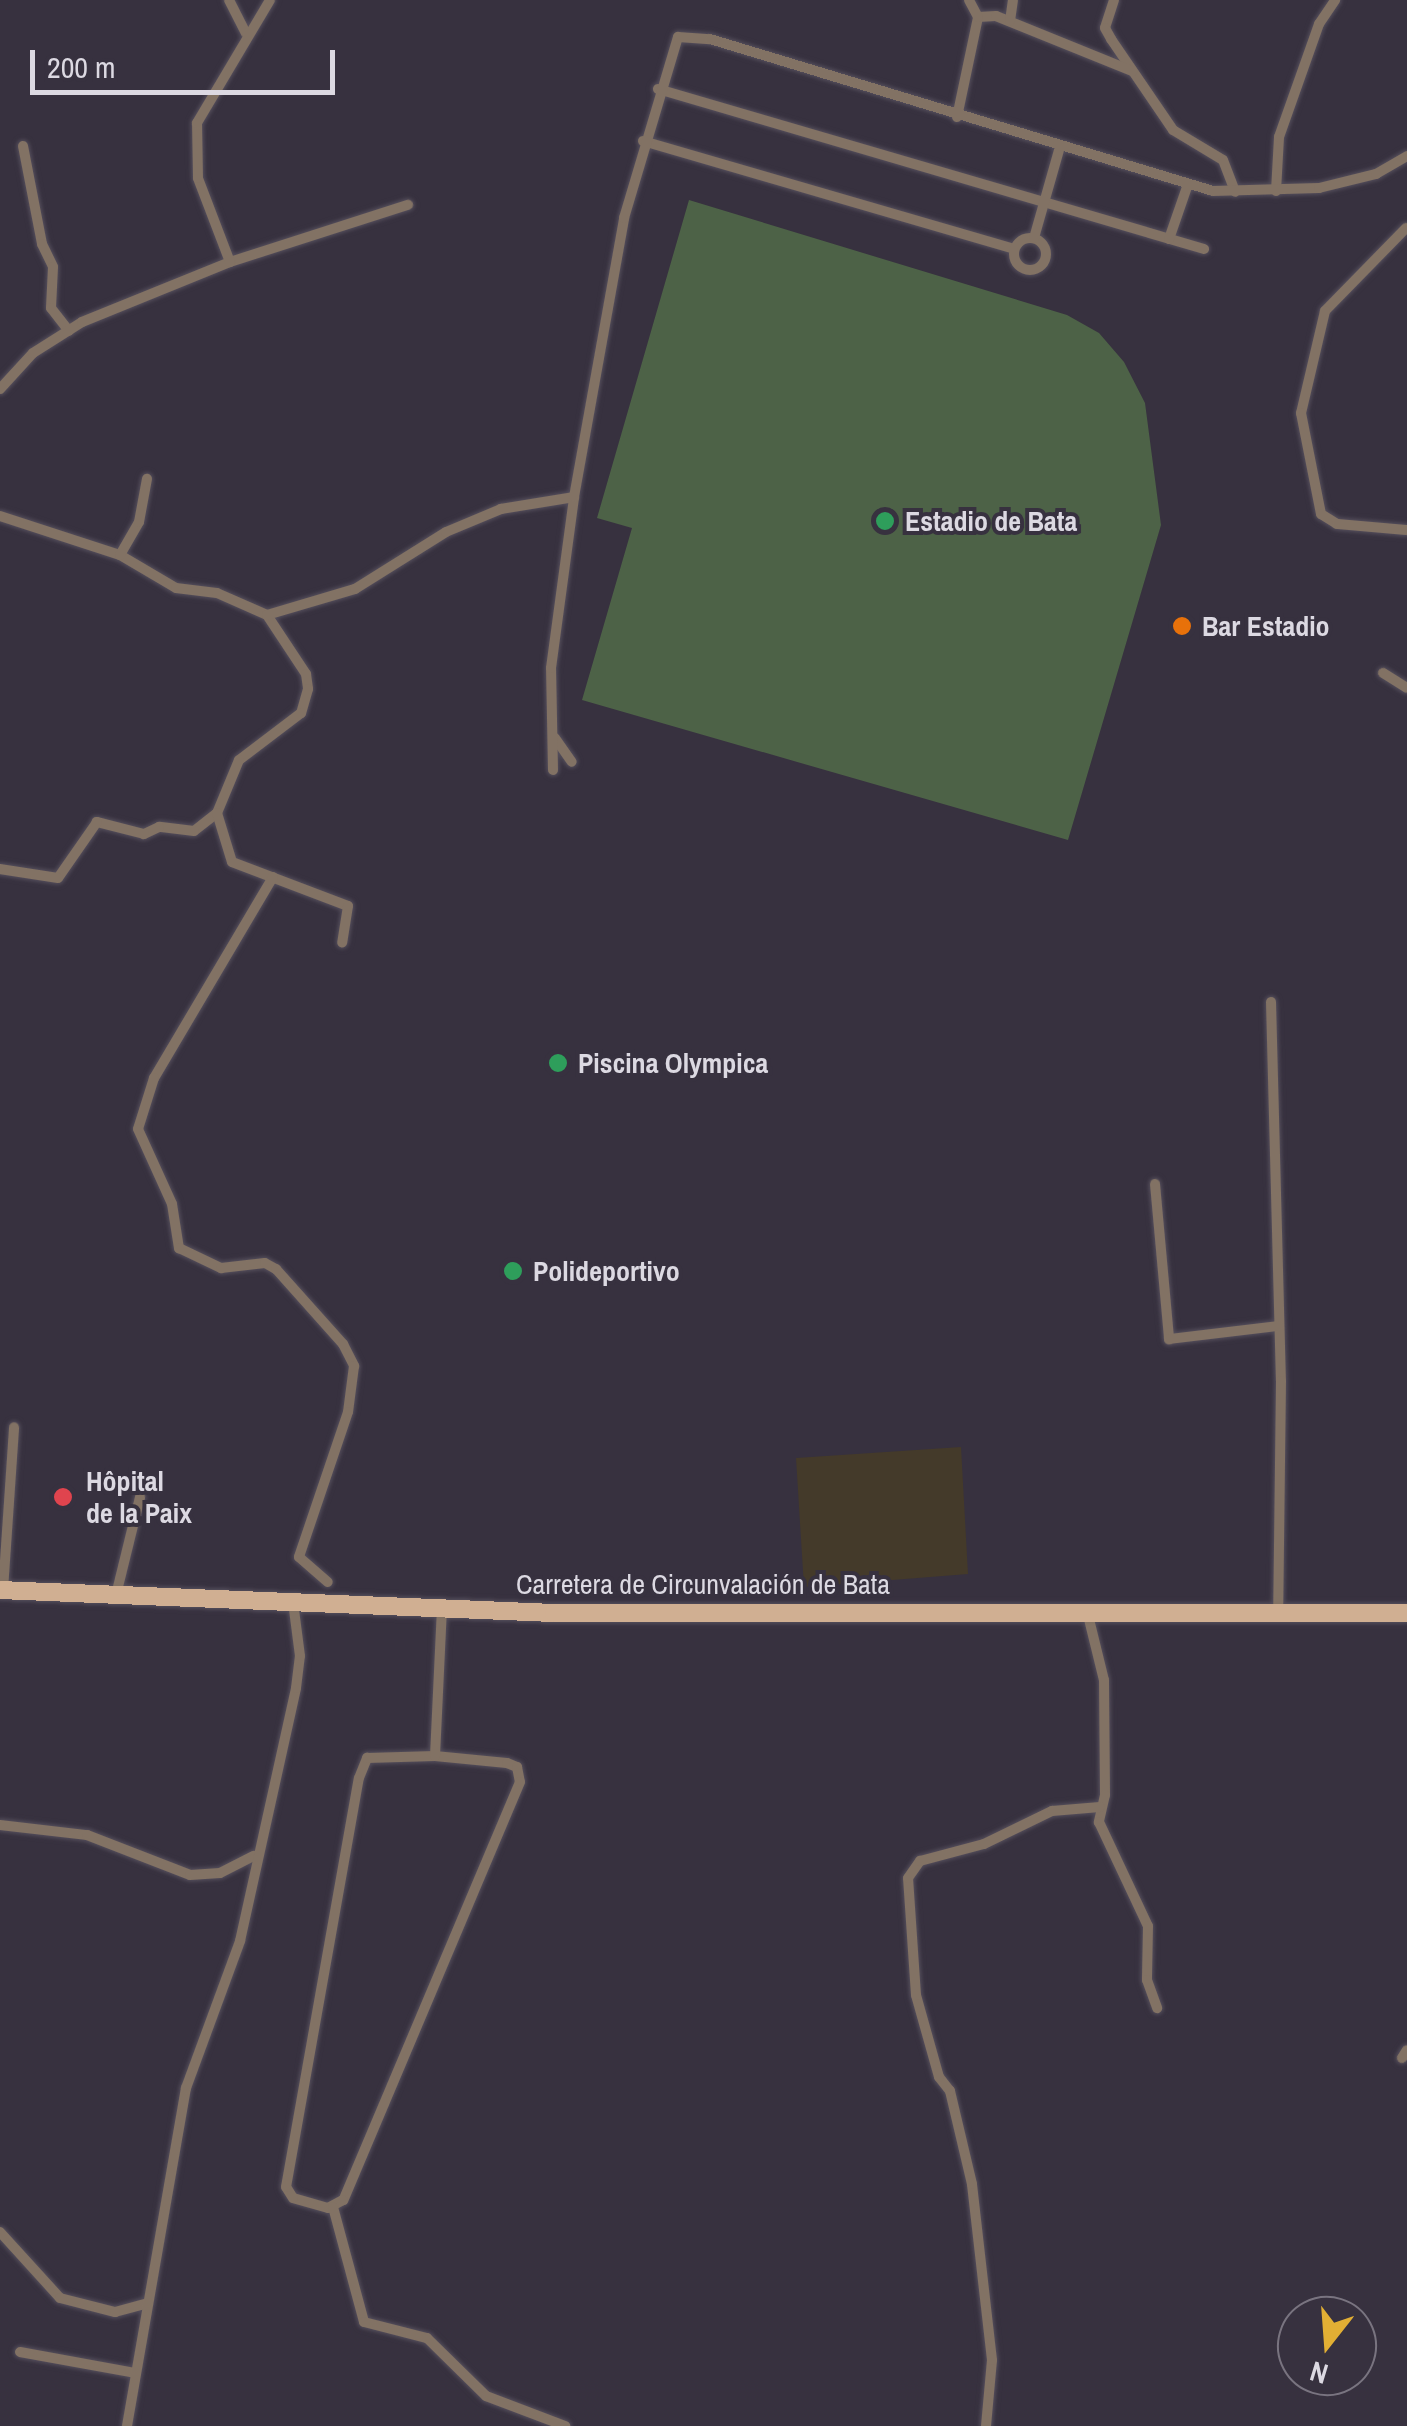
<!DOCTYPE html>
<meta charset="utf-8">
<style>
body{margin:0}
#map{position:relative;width:1407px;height:2426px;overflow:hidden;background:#37313f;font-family:"Archivo Narrow",sans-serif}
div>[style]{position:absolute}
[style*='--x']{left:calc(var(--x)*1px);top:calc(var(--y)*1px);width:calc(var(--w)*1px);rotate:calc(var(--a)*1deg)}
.industrial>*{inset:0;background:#443a2a}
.green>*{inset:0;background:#4d6247}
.roads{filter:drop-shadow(0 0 2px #554f5c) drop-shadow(0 0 2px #554f5c)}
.street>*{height:10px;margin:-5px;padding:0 5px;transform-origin:5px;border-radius:5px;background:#827264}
.street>.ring{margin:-5px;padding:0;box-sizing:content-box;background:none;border:10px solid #827264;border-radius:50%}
.primary>*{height:18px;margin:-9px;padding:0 9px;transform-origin:9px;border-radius:9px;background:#d0af92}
.dots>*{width:28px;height:28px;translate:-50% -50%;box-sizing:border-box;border:5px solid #37313f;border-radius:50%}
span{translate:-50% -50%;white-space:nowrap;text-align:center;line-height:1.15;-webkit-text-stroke:8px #37313f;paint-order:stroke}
.poi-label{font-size:28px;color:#dcd9e2;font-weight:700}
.left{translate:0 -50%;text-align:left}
.street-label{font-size:28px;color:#dcd9e2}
.north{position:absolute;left:1277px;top:2296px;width:100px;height:100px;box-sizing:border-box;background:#37313f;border:2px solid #797480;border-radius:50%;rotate:197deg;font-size:28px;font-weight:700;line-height:40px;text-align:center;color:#dcd9e2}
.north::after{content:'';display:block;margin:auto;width:35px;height:45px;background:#e2af34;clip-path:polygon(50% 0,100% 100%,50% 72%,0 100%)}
.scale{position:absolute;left:30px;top:50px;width:305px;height:45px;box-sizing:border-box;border:5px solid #dcd9e2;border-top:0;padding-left:12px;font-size:30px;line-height:35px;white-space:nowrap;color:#dcd9e2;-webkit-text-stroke:8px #37313f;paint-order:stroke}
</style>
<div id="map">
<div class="industrial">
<div style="clip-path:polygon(961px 1447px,968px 1574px,804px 1587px,796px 1458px)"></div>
</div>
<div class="green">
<div style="clip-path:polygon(689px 200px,1067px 315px,1099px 333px,1124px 362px,1145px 403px,1161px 525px,1068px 840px,582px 700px,632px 528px,597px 518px)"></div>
</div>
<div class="roads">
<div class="street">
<div style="--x:229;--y:0;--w:37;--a:63"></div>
<div style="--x:1114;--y:0;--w:29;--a:108"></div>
<div style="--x:1105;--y:28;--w:13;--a:61"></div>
<div style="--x:1111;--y:39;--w:110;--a:55.7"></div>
<div style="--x:1173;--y:130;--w:58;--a:31"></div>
<div style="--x:1223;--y:160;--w:34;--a:69"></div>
<div style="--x:978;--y:17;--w:18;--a:-3"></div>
<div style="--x:996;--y:16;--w:147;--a:22"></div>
<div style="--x:1010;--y:21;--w:21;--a:-82"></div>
<div style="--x:658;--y:89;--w:569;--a:16.33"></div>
<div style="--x:957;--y:117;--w:102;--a:-78.1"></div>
<div style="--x:978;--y:17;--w:19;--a:-118"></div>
<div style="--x:643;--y:141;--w:386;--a:16.2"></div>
<div style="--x:23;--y:146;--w:100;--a:79"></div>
<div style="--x:42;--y:244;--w:25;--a:64"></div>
<div style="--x:53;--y:267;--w:41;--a:92.8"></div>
<div style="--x:51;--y:308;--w:29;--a:52"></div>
<div style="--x:1276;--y:191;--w:54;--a:-86.8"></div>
<div style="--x:1279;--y:137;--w:120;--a:-70.5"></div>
<div style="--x:1319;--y:24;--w:29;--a:-56"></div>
<div style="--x:1406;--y:228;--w:116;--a:134.3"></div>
<div style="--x:1325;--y:311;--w:105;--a:103.2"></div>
<div style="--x:1301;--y:413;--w:103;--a:78.8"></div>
<div style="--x:1321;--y:514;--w:19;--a:32"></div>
<div style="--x:1337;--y:524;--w:70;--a:4.9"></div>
<div class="ring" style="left:1014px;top:238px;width:22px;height:22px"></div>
<div style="--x:1034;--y:238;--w:91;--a:-74.1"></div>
<div style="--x:1169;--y:239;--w:58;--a:-70.9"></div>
<div style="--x:230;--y:262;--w:187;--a:-17.8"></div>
<div style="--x:0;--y:389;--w:49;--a:-47.5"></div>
<div style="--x:33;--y:353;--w:58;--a:-32.3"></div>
<div style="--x:82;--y:322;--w:160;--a:-22.1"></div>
<div style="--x:230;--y:262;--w:90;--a:-110.9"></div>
<div style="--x:198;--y:178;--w:55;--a:-91"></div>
<div style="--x:197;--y:123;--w:143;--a:-59.3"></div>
<div style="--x:0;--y:516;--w:126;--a:18"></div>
<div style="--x:120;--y:555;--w:65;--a:30.5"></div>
<div style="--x:176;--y:588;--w:41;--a:7"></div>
<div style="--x:217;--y:593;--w:55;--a:23.7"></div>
<div style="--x:267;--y:615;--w:71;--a:56.5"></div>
<div style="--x:306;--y:674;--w:15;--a:82"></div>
<div style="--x:308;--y:689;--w:25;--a:106"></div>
<div style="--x:301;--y:713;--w:78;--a:142.8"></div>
<div style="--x:239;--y:760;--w:57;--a:112.5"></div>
<div style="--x:217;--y:813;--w:29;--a:142"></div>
<div style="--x:194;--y:831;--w:35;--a:-173"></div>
<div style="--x:159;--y:827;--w:17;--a:155"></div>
<div style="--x:144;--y:834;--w:49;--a:-165.7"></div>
<div style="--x:97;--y:822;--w:68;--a:124.9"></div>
<div style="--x:58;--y:878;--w:59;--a:-171.2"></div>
<div style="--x:120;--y:555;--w:38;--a:-60"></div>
<div style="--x:139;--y:522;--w:44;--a:-79.5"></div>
<div style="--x:267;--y:615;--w:92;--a:-16.5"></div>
<div style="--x:355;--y:589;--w:107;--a:-32.1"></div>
<div style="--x:446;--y:532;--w:60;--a:-22.7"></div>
<div style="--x:501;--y:509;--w:74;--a:-9.3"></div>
<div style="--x:1383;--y:673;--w:28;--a:32"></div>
<div style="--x:555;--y:738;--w:29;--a:55"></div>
<div style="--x:553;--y:770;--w:102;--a:-91.1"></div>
<div style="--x:551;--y:668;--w:173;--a:-82.3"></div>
<div style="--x:574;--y:497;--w:283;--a:-79.8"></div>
<div style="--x:624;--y:218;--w:189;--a:-73.4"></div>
<div style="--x:678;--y:37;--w:32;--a:4"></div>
<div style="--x:710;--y:39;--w:525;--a:16.81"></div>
<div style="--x:1213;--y:191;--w:106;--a:-1.6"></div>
<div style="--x:1319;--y:188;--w:59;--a:-13.8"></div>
<div style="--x:1376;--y:174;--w:36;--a:-30"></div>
<div style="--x:217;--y:813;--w:51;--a:73"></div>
<div style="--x:232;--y:862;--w:124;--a:20.8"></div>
<div style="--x:348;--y:906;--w:37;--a:99"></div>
<div style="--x:273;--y:877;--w:234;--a:120.6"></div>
<div style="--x:154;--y:1078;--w:53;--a:107.4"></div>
<div style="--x:138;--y:1129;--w:82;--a:65.6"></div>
<div style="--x:172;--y:1204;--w:45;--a:81"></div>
<div style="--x:179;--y:1248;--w:47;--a:25.5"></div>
<div style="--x:221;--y:1268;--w:44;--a:-6.5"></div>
<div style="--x:265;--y:1263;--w:13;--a:29"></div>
<div style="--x:276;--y:1269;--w:101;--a:48.2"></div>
<div style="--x:343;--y:1344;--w:25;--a:63"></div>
<div style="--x:354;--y:1366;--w:46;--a:97.4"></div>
<div style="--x:348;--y:1412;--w:153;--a:108.7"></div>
<div style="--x:299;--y:1557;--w:38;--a:41"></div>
<div style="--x:1271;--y:1002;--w:379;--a:88.5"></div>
<div style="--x:1281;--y:1381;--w:231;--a:90.7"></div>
<div style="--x:1155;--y:1184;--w:156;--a:84.8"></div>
<div style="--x:1169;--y:1339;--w:110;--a:-6.8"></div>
<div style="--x:3;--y:1590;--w:163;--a:-86.1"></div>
<div style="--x:116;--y:1595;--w:101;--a:-76.2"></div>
<div style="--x:1087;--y:1611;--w:71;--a:76.2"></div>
<div style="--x:1104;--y:1680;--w:115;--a:89.5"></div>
<div style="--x:1105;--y:1795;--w:28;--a:103"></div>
<div style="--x:1099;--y:1822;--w:115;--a:64.8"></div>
<div style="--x:1148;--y:1926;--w:54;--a:91.1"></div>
<div style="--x:1147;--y:1980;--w:30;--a:70"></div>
<div style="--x:435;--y:1756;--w:72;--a:5.6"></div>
<div style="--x:507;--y:1763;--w:11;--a:22"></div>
<div style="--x:517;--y:1767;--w:15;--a:79"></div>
<div style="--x:520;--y:1782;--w:454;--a:112.9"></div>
<div style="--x:343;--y:2200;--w:17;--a:152"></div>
<div style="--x:328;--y:2208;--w:36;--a:-164"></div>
<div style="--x:293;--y:2198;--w:13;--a:-122"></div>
<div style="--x:286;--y:2187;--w:415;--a:-79.9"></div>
<div style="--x:359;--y:1778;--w:22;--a:-68"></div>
<div style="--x:367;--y:1758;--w:68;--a:-1.7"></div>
<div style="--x:435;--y:1756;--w:146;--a:-87.3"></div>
<div style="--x:0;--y:1825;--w:88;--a:6.6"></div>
<div style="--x:87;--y:1835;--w:110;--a:21.2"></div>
<div style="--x:190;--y:1875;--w:30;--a:-4"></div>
<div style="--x:220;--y:1873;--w:38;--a:-27"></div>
<div style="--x:1402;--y:2058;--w:9;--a:-58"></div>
<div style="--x:333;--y:2207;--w:119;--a:74.9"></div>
<div style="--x:364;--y:2322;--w:65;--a:14.3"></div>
<div style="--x:427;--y:2338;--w:83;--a:44.5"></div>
<div style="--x:486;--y:2396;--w:85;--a:20.8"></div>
<div style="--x:0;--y:2232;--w:89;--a:47.7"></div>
<div style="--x:60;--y:2298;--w:57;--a:14.3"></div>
<div style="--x:115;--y:2312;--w:34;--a:-15"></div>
<div style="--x:20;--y:2352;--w:118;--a:10.3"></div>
<div style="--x:127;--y:2426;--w:343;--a:-80.1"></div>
<div style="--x:186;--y:2088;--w:157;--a:-69.8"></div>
<div style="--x:240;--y:1941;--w:259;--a:-77.5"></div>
<div style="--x:296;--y:1688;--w:32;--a:-83"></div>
<div style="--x:300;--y:1656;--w:54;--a:-97.4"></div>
<div style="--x:986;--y:2426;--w:66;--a:-84.8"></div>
<div style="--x:992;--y:2360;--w:177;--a:-96.5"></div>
<div style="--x:972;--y:2184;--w:96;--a:-103.3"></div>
<div style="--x:950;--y:2091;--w:18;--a:-128"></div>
<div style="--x:939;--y:2077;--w:85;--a:-105.7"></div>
<div style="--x:916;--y:1995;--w:117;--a:-93.9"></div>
<div style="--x:908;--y:1878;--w:21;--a:-55"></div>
<div style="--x:920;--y:1861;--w:66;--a:-14.9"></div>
<div style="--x:984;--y:1844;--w:76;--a:-25.9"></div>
<div style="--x:1052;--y:1811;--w:48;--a:-4.8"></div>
</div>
<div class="primary">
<div style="--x:0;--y:1590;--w:554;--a:2.38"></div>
<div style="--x:554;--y:1613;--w:853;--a:0"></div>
</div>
</div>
<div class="dots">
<div style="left:885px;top:521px;background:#2e9e5b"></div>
<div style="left:1182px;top:626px;background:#e8710a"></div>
<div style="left:558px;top:1063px;background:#2e9e5b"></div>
<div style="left:513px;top:1271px;background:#2e9e5b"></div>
<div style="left:63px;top:1497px;background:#e0444e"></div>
</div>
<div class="poi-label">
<span class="left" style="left:905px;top:521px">Estadio de Bata</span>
<span class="left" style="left:1202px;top:626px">Bar Estadio</span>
<span class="left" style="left:578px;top:1063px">Piscina Olympica</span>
<span class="left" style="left:533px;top:1271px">Polideportivo</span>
<span class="left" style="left:86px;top:1497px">Hôpital<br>de la Paix</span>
</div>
<div class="street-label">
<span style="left:703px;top:1584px">Carretera de Circunvalación de Bata</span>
</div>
<div class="north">N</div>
<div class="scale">200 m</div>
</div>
